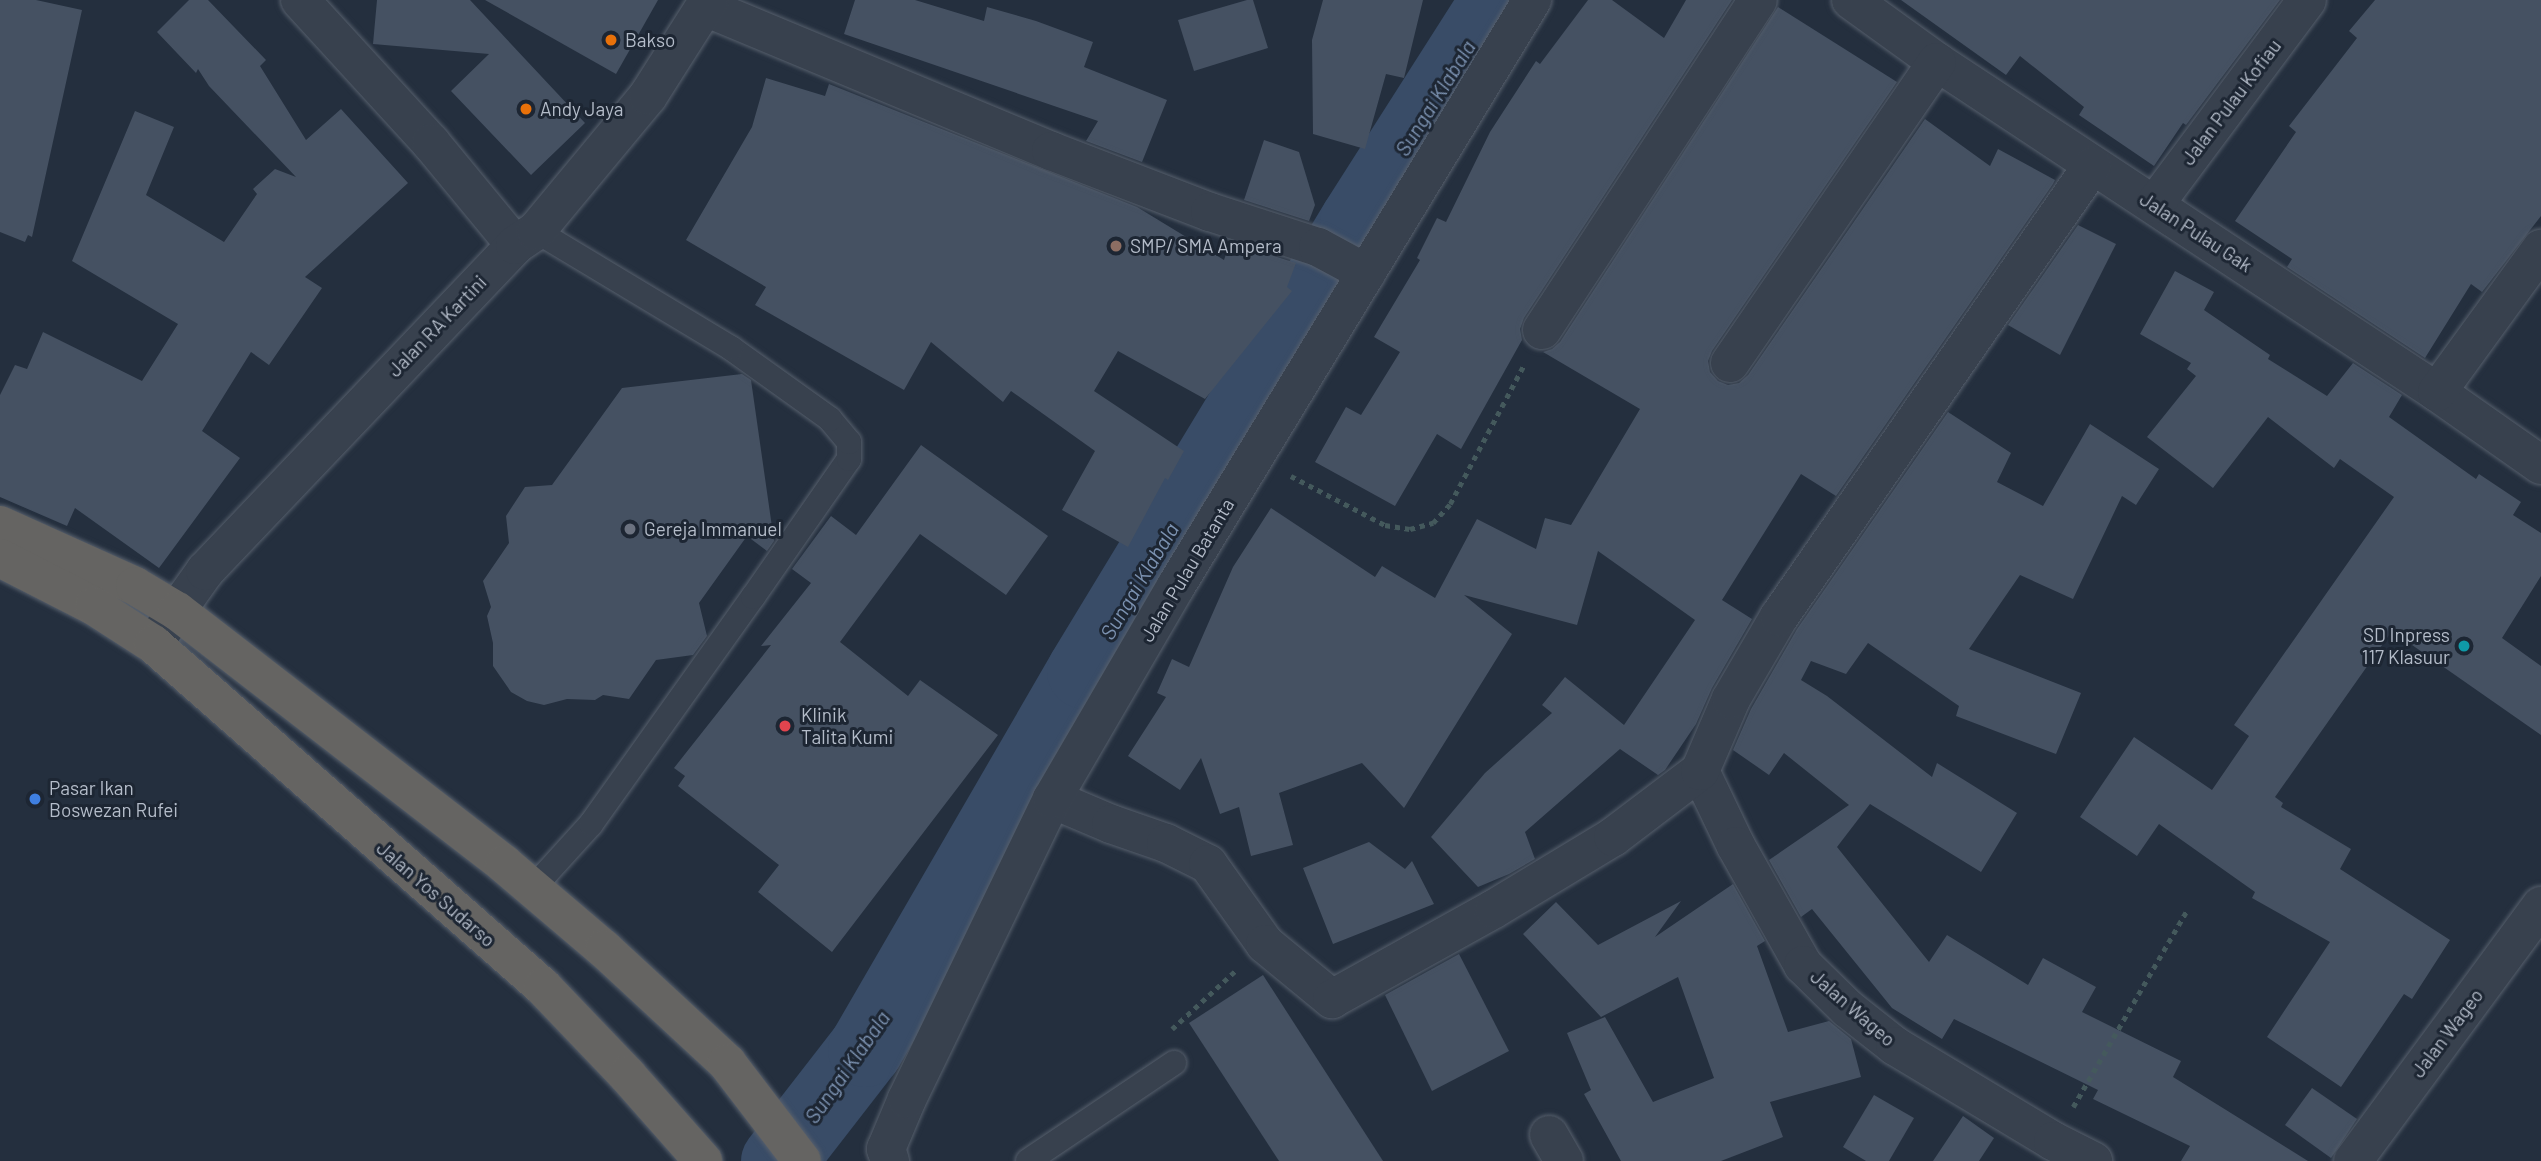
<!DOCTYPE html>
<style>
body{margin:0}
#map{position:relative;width:2541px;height:1161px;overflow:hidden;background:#242f3e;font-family:Barlow,sans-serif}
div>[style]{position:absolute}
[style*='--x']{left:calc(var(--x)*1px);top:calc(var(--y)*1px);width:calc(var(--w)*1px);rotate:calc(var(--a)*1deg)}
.river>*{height:75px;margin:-37.5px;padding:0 37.5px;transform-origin:37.5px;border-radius:37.5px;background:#394c67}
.building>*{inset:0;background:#455162}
.path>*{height:4.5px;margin-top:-2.25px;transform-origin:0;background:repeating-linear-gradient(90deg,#44595c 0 5px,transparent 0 10px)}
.roads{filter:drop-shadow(0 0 2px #565f6c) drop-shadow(0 0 2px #565f6c)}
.service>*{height:24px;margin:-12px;padding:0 12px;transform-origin:12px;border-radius:12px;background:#38414e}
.minor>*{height:38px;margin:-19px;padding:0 19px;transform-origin:19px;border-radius:19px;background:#38414e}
.tertiary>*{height:38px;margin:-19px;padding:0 19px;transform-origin:19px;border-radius:19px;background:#38414e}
.trunk>*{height:38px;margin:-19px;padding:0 19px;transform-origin:19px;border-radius:19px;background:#656462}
.dots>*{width:19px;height:19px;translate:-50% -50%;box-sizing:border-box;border:4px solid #1d2633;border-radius:50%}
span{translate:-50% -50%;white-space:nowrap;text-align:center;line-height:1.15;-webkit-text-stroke:6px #1d2633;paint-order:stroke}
.poi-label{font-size:19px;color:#b4bcc9}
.left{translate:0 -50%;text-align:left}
.right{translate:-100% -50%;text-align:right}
.street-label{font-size:19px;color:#b4bcc9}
.water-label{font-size:21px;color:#7c92b1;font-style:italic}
</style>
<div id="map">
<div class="river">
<div style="--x:778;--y:1161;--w:142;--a:-52.2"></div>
<div style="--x:865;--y:1049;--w:437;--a:-59.9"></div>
<div style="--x:1084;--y:671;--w:526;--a:-58.76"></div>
<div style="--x:1357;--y:221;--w:262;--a:-57.5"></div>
</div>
<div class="building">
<div style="clip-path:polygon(0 0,36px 0,82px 10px,32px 237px,28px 235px,25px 242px,0 232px)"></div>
<div style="clip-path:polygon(189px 0,208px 0,266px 60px,260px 66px,306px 140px,341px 109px,408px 183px,305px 277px,322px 288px,269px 365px,251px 352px,202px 431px,240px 458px,159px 568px,75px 508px,67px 526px,0 497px,0 395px,15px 365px,27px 369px,43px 332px,142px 381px,178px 324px,72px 261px,135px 111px,174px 127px,146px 195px,224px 242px,257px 194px,253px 189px,275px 169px,296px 177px,209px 86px,198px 69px,196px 73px,157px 32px)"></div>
<div style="clip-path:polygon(377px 0,470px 0,585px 123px,531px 175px,451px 91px,489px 54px,373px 44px)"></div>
<div style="clip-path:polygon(485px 0,658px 0,616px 74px)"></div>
<div style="clip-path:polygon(855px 0,915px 0,984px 21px,987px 7px,1036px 21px,1093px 42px,1084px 67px,1167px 100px,1142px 162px,1086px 141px,1098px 121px,844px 34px)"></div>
<div style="clip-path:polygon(1247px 0,1253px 0,1268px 48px,1194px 71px,1178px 20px)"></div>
<div style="clip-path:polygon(1323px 0,1423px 0,1404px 78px,1386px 74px,1365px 149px,1313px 134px,1312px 40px)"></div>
<div style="clip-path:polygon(1588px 0,1612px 0,1664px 38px,1686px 0,1732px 0,1524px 318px,1520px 329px,1522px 340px,1461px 449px,1437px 434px,1395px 506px,1315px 462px,1346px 407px,1361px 415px,1400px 352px,1374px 337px,1420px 260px,1417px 258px,1437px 218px,1446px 222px,1490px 132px,1536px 61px,1540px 64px)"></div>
<div style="clip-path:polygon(1901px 0,2280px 0,2186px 125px,2183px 123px,2154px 166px,2079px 115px,2084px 107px,2020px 56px,2006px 75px)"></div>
<div style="clip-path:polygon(2375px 0,2541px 0,2541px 216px,2482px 292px,2471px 284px,2425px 358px,2287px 267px,2292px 259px,2235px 221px,2296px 132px,2289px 126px,2357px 38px,2349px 31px)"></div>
<div style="clip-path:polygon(1778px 7px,1897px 82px,1712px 351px,1708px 361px,1710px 372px,1718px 381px,1728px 385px,1739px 383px,1748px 375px,1925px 119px,1990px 166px,1998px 149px,2055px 180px,2053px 184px,1836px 496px,1801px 474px,1722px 600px,1752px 619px,1712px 688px,1696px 724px,1665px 770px,1658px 775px,1620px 749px,1525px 832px,1535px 859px,1509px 874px,1478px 887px,1431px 837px,1485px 773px,1552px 713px,1542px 705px,1565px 677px,1624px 725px,1695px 620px,1598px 551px,1577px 625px,1464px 595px,1512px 634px,1404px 808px,1362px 763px,1279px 793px,1293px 845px,1251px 856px,1239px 807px,1220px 814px,1201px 758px,1180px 790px,1128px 756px,1166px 697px,1157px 693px,1172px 659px,1189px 667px,1233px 567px,1271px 508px,1375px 577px,1382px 566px,1435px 598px,1477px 519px,1536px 549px,1545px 518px,1571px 525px,1640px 409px,1543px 352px,1552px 349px,1560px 342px)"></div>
<div style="clip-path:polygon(766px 78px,825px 96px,829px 84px,1137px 207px,1224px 260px,1230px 242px,1296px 263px,1287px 287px,1292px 291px,1205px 399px,1118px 351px,1094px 391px,1184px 451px,1168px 480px,1165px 478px,1128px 547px,1062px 510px,1095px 451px,1011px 391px,1003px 402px,931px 342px,904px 390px,755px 305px,766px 287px,686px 240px,752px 127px)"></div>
<div style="clip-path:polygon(1264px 140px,1299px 152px,1315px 205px,1309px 221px,1244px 200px)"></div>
<div style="clip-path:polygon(2078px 225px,2116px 244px,2060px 355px,2008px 325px)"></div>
<div style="clip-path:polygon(2175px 271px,2214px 292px,2204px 310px,2270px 355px,2268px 359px,2327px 396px,2353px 363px,2402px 395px,2389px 417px,2476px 479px,2479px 474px,2521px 502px,2513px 515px,2541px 533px,2541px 576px,2502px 638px,2541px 666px,2541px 735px,2392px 631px,2275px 797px,2283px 803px,2281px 807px,2351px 849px,2340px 869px,2450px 940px,2412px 999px,2404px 994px,2341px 1087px,2267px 1037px,2330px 942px,2252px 898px,2255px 892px,2159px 824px,2137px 856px,2080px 817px,2134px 737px,2212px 790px,2249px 736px,2234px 725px,2394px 497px,2340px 459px,2334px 468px,2268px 417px,2213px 488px,2147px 437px,2196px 376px,2187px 369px,2191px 363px,2140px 334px)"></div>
<div style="clip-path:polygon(742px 374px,751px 380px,774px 541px,767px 551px,747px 536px,699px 603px,707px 636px,693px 655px,656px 660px,629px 699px,603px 695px,595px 700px,567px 699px,544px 705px,527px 701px,511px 692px,493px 666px,493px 643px,487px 616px,491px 607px,483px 581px,509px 543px,506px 516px,525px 487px,552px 485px,622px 388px)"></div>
<div style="clip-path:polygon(1948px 412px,2011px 453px,1997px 482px,2043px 506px,2090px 424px,2159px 469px,2136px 505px,2122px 496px,2073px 599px,2020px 575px,1969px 649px,2081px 693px,2056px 754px,1956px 716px,1959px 706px,1868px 643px,1846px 674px,1811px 661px,1801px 680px,1827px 696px,1932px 777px,1937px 763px,2017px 813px,1981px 872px,1870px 804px,1837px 847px,1929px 962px,1947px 935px,2028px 985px,2043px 958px,2096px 987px,2082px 1012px,2181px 1061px,2173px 1077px,2308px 1161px,2181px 1161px,2190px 1146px,2093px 1099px,2098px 1090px,1954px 1019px,1942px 1039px,1892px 1008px,1812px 909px,1801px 917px,1769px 860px,1849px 805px,1784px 753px,1769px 775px,1733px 750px,1751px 709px,1797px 629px)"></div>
<div style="clip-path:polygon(921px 445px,1048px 536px,1006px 595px,920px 534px,840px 642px,908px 696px,920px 680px,998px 735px,832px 952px,758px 892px,779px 865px,678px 786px,685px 776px,674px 768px,771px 645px,761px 646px,811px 583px,792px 569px,831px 516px,856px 535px)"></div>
<div style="clip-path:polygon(1369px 842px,1405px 869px,1412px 861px,1434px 904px,1333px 944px,1303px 868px)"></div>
<div style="clip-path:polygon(1733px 884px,1765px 941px,1757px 946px,1788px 1032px,1829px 1021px,1851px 1039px,1861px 1077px,1770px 1102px,1783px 1137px,1721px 1161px,1621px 1161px,1584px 1094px,1591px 1090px,1567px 1033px,1605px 1017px,1653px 1102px,1714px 1078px,1678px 977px,1601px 1017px,1523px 934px,1556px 902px,1598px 945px,1681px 901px,1655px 937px)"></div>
<div style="clip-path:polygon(1459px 954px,1509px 1051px,1432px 1091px,1385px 995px)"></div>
<div style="clip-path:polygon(1263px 975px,1383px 1161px,1279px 1161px,1189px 1023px)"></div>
<div style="clip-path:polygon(2312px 1088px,2357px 1119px,2331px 1158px,2285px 1125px)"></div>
<div style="clip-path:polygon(1874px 1095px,1914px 1118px,1889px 1161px,1866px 1161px,1843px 1147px)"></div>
<div style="clip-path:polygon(1963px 1116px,1994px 1138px,1979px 1161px,1933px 1161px)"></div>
</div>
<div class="path">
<div style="--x:1291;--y:476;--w:106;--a:27.5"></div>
<div style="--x:1385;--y:525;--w:25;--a:9"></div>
<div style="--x:1410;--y:529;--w:24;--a:-15"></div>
<div style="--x:1433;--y:523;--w:25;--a:-48"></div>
<div style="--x:1450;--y:504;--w:157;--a:-62"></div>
<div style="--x:1172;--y:1029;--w:86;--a:-42.6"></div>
<div style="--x:2073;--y:1107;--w:228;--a:-59.9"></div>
</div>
<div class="roads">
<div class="service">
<div style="--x:533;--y:888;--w:86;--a:-47.8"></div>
<div style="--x:591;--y:824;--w:279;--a:-54.5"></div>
<div style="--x:753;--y:597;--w:168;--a:-55.2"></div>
<div style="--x:849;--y:459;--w:17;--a:-90"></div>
<div style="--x:849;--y:442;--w:30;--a:-130"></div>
<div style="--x:830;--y:419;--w:122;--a:-144.4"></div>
<div style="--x:731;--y:348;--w:227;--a:-149"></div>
<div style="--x:1028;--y:1161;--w:176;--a:-33.9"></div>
</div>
<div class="minor">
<div style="--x:300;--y:0;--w:194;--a:47.5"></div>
<div style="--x:431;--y:143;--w:132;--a:50.5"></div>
<div style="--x:1851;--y:0;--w:106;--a:35.8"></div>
<div style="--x:1937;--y:62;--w:599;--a:33.42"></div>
<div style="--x:2437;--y:392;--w:127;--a:35.1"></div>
<div style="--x:705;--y:7;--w:375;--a:22.6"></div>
<div style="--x:1051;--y:151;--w:170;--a:21"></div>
<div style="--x:1210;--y:212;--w:114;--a:18"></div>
<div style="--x:1318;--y:247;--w:55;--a:28.4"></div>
<div style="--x:2155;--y:204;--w:254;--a:-53.3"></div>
<div style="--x:1542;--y:330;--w:394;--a:-56.8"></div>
<div style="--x:1730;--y:363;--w:365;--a:-55.5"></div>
<div style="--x:2437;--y:392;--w:177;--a:-54"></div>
<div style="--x:1700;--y:771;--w:83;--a:64.4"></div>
<div style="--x:1736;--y:846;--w:137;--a:60.6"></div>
<div style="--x:1803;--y:965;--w:63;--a:44.4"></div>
<div style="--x:1848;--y:1009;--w:60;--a:38.2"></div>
<div style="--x:1895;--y:1046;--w:184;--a:31"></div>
<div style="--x:2053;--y:1141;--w:45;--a:26.6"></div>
<div style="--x:1052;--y:799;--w:64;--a:23"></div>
<div style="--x:1111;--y:824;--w:58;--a:19.1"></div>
<div style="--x:1166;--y:843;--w:47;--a:26.6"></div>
<div style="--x:1208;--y:864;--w:98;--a:54.5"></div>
<div style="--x:1265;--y:944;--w:87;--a:39.4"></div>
<div style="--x:1332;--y:999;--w:185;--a:-29.1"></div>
<div style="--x:1494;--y:909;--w:139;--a:-31.2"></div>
<div style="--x:1613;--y:837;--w:109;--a:-37.2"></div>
<div style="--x:1700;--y:771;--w:78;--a:-66.7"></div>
<div style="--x:1731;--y:699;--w:95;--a:-59.7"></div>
<div style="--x:1779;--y:617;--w:549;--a:-55.24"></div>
<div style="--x:1549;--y:1135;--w:30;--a:60"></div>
<div style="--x:890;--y:1161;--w:13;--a:-108"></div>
<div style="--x:886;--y:1149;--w:54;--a:-67.2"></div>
<div style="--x:907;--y:1099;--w:333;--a:-64.2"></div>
<div style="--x:1052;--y:799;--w:246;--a:-59.8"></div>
<div style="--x:1176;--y:586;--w:686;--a:-58.72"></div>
<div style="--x:2353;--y:1161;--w:317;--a:-53.6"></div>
</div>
<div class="tertiary">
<div style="--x:153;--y:644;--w:90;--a:-54.5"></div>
<div style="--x:205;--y:571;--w:450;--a:-46.4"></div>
<div style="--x:515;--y:245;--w:25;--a:-34"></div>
<div style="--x:536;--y:231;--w:175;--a:-50.3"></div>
<div style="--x:648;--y:96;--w:114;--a:-57.6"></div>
</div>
<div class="trunk">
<div style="--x:0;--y:525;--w:148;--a:24.3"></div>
<div style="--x:135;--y:586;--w:49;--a:30.8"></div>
<div style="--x:177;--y:611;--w:413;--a:37.7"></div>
<div style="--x:504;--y:864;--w:131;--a:40.4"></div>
<div style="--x:604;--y:949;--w:168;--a:42.8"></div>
<div style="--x:727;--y:1063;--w:123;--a:52.6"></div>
<div style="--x:0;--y:558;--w:106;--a:27.1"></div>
<div style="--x:94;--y:606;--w:70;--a:32.8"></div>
<div style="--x:153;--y:644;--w:519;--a:41.33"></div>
<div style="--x:543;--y:987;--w:122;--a:46.3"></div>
<div style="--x:627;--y:1075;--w:115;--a:48.5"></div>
</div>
</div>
<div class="dots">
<div style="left:611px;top:40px;background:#e8710a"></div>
<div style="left:526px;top:109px;background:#e8710a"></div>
<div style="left:1116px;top:246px;background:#8d6e63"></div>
<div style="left:630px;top:529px;background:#6b7280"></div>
<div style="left:2464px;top:646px;background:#0f9aa8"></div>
<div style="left:785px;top:726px;background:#e0444e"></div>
<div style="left:35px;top:799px;background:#3f7fe0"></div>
</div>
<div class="poi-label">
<span class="left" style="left:625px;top:40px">Bakso</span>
<span class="left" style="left:540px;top:109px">Andy Jaya</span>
<span class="left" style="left:1130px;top:246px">SMP/ SMA Ampera</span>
<span class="left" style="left:644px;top:529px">Gereja Immanuel</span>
<span class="right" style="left:2450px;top:646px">SD Inpress<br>117 Klasuur</span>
<span class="left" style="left:801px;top:726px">Klinik<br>Talita Kumi</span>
<span class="left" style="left:49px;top:799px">Pasar Ikan<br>Boswezan Rufei</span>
</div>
<div class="street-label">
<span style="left:2231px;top:102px;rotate:-53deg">Jalan Pulau Kofiau</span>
<span style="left:2196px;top:232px;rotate:33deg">Jalan Pulau Gak</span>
<span style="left:437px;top:326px;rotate:-46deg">Jalan RA Kartini</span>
<span style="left:1187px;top:570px;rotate:-59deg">Jalan Pulau Batanta</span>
<span style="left:436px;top:894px;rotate:41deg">Jalan Yos Sudarso</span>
<span style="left:1853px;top:1008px;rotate:41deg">Jalan Wageo</span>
<span style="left:2447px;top:1033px;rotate:-53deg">Jalan Wageo</span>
</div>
<div class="water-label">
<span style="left:1435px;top:98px;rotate:-58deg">Sungai Klabala</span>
<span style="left:1139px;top:581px;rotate:-59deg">Sungai Klabala</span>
<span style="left:847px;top:1067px;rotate:-55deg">Sungai Klabala</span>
</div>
</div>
